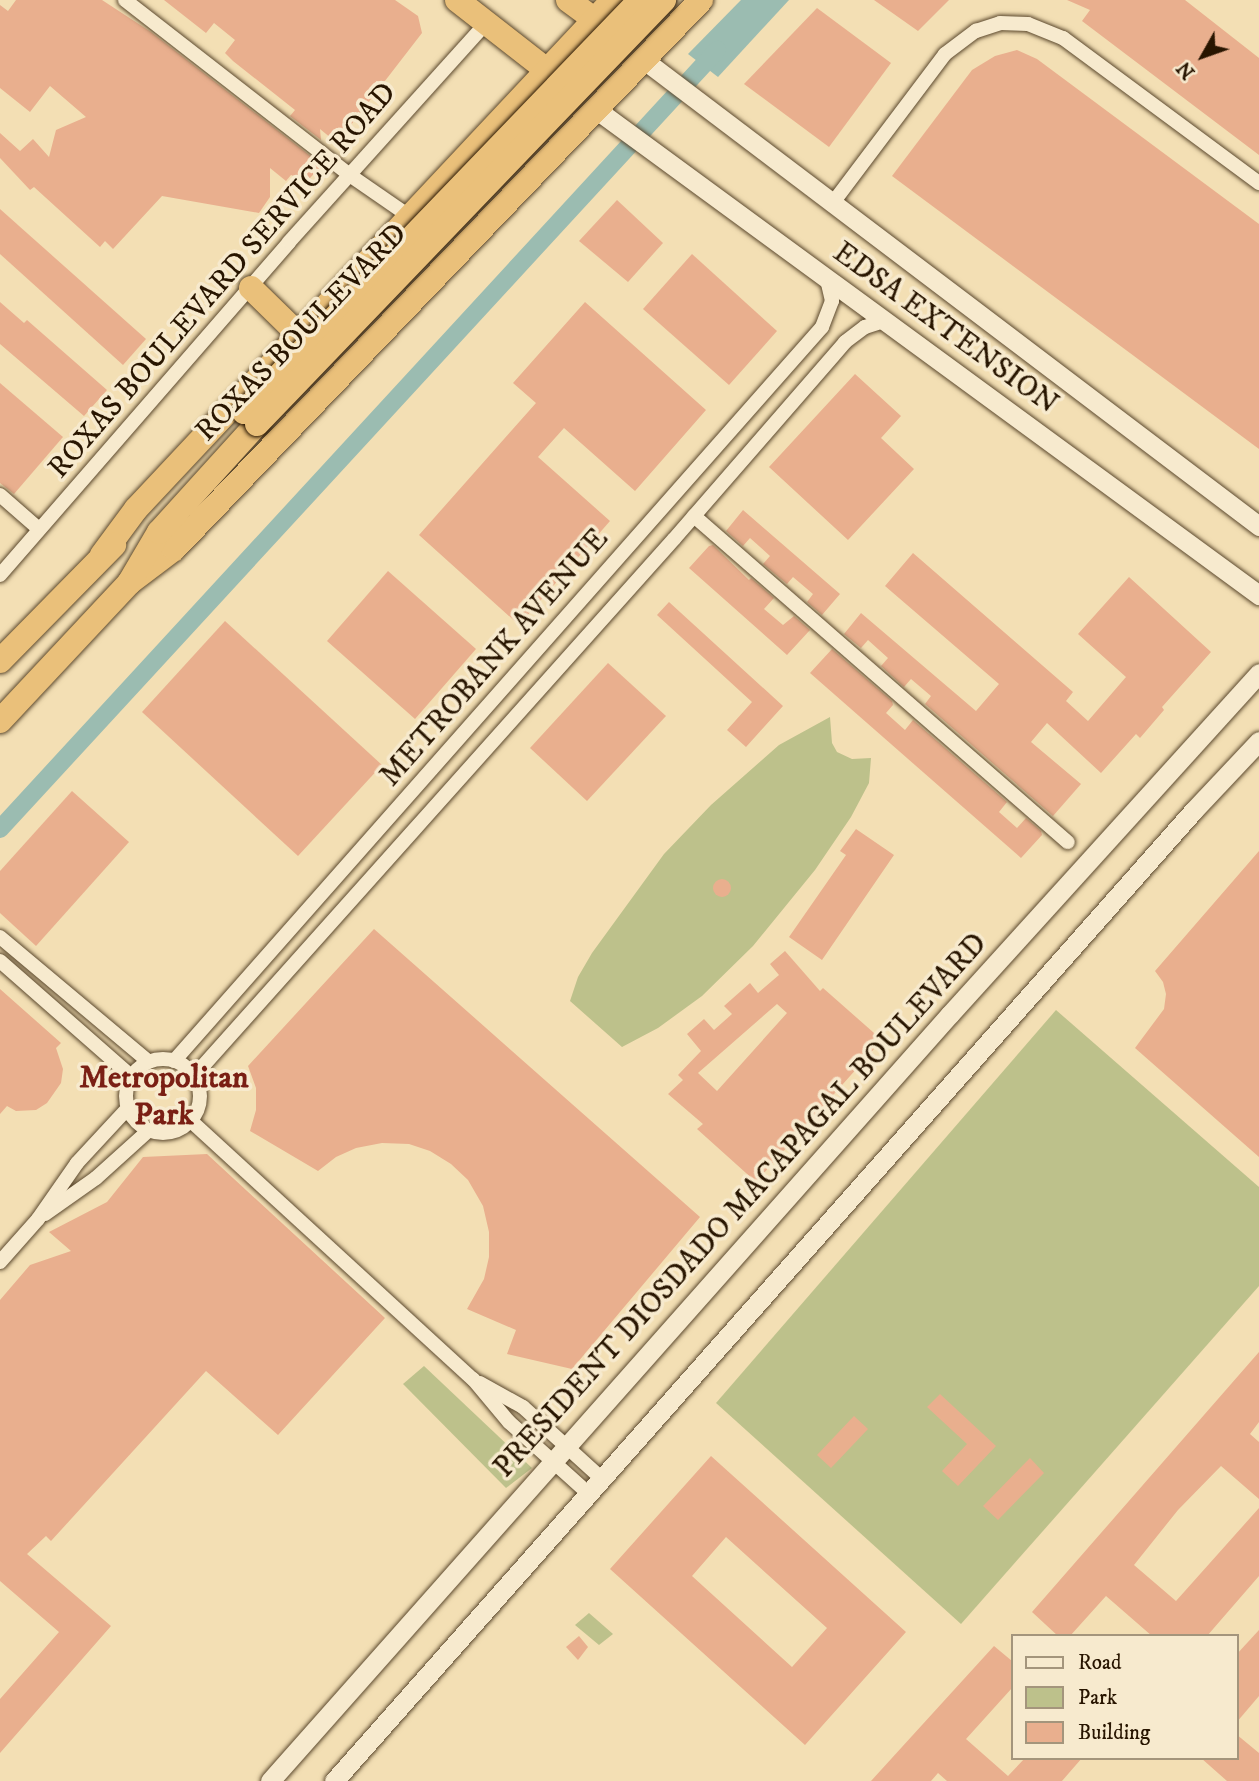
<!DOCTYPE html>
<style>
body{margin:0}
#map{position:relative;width:1259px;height:1781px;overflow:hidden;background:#f3dfb4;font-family:"IM FELL DW Pica",serif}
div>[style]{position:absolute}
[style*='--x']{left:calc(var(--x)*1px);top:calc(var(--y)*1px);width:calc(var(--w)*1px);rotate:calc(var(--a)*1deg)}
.green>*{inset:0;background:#bdc18b}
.water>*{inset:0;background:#9bbcb1}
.canal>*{height:18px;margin:-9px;padding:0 9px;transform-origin:9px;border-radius:9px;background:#9bbcb1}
.building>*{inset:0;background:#e9af8e}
.round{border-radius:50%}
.roads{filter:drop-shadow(0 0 2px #5b482d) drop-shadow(0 0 2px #5b482d)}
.street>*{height:14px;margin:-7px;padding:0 7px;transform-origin:7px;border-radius:7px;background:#f7eace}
.street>.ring{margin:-7px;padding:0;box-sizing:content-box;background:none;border:14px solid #f7eace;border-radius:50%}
.secondary>*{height:19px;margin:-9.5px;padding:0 9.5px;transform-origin:9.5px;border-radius:9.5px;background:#f7eace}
.highway>*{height:24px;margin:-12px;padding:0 12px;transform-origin:12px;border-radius:12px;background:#eac07a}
.bridges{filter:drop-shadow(0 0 2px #281500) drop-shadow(0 0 2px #281500)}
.highway-bridge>*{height:24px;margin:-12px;padding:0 12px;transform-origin:12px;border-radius:12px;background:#eac07a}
span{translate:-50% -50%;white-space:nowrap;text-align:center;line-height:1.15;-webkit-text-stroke:7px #f7eace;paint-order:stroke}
.street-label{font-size:30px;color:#281500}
.neighbourhood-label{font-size:32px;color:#7a1f14;font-weight:700}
.legend{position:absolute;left:1011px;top:1634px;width:228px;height:126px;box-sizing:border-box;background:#f7eace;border:2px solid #a4957c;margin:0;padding:9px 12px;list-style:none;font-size:21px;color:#281500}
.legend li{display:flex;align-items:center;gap:14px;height:35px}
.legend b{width:35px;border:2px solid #a4957c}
.north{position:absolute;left:1168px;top:21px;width:70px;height:70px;-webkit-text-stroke:5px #f7eace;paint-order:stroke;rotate:230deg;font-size:19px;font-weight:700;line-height:28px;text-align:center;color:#281500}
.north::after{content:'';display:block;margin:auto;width:24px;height:32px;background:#281500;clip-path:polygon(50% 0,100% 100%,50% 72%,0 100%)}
</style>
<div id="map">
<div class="green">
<div style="clip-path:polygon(830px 717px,832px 743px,837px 752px,852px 759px,871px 758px,869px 783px,851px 817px,815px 870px,753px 946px,702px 996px,658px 1028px,622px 1047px,570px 1001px,578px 977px,592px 953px,664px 854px,711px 805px,779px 745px)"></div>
<div style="clip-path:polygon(1056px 1010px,1259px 1187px,1259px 1286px,961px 1624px,716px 1403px)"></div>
<div style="clip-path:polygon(424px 1366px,532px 1468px,506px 1488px,403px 1384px)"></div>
<div style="clip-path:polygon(589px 1613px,613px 1634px,599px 1645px,575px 1625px)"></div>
</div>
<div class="water">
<div style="clip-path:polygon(741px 0,789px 0,718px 77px,688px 54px)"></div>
</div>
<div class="canal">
<div style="--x:0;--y:829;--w:1059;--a:-47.37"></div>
</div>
<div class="building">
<div style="clip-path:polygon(16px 0,102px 0,151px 32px,322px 165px,310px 178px,301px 179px,291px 175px,286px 181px,270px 168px,270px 197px,259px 213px,162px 196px,113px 249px,105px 241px,100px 247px,34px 187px,30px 190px,0 158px,0 133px,20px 151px,33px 139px,49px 157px,56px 130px,86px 117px,50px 86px,30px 112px,0 88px,0 5px,8px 11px)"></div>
<div style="clip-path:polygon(164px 0,395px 0,418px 16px,422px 33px,337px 143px,320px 129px,321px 140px,290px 116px,295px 110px,233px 61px,225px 53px,235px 40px,214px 23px,206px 33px)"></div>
<div style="clip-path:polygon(874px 0,949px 0,918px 31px)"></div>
<div style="clip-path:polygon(1067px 0,1185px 0,1259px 58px,1259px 155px,1082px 21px,1090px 10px)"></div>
<div style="clip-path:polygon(817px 8px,891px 63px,829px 147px,744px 84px)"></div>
<div style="clip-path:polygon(1017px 50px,1037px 59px,1259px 224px,1259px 449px,892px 176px,972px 70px,995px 56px)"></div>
<div style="clip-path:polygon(617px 200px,663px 243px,628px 282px,579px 241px)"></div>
<div style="clip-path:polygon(0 209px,146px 339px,123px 365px,0 254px)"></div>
<div style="clip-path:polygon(692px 254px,777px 331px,729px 385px,643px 309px)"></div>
<div style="clip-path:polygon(0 302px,24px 323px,27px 320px,107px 390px,84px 416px,0 344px)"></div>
<div style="clip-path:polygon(585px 302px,706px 410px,635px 491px,564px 428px,538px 457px,610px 521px,519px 625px,419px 535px,536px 403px,513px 383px)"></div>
<div style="clip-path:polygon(855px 374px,901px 416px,881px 438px,914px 469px,848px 540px,769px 467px)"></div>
<div style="clip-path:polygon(0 383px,63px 437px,14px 494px,0 483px)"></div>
<div style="clip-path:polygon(743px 510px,840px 594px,822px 615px,807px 602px,813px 594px,793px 577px,787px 584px,763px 564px,770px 556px,750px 538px,743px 546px,726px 531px)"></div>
<div style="clip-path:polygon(713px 545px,749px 580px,751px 578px,774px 598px,764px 609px,783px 625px,794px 616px,810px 630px,787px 655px,689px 568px,709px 546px)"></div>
<div style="clip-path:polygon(913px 553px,1073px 692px,1066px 701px,1088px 721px,1126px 677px,1078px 634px,1129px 577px,1211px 652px,1162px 707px,1164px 710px,1140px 738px,1136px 734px,1101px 773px,1047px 723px,1031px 742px,1081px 784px,1053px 816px,925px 704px,931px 696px,911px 679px,904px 687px,881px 666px,888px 658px,868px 640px,861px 648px,844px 634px,861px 613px,976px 711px,999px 684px,885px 586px)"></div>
<div style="clip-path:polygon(388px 571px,476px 649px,415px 719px,327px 641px)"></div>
<div style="clip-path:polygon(669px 602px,783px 706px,746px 747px,727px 730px,752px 702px,657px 615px)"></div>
<div style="clip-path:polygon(225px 621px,382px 765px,298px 856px,142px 712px)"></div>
<div style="clip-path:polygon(832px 649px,892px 701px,893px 705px,886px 713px,905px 730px,913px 720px,1007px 802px,999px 812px,1017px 828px,1026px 818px,1041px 831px,1042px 835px,1021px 858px,810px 673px)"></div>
<div style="clip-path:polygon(608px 663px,666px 716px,587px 801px,530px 748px)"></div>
<div style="clip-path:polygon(72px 791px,129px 842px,36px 946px,0 913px,0 871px)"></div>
<div style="clip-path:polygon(856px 829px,894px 855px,822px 960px,789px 937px,846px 855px,840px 851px)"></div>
<div style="clip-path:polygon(1259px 851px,1259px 1157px,1135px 1048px,1164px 1009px,1166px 994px,1163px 982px,1155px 971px)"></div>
<div class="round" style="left:713px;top:879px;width:18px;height:18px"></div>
<div style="clip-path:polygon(374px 929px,700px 1217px,572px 1369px,507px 1354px,516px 1330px,467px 1309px,484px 1279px,489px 1257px,489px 1232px,483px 1206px,468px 1180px,451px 1164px,430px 1151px,409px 1144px,382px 1143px,356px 1148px,336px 1157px,318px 1171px,250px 1131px,256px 1110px,256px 1088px,248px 1066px)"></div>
<div style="clip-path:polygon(evenodd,785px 951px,820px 991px,823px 988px,882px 1040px,756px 1182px,697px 1129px,703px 1124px,668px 1094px,683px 1080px,678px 1075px,701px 1051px,687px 1034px,704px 1019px,714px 1030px,732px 1014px,724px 1006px,750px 983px,758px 993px,779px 975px,770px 964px,785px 951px,777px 1004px,787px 1013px,717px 1091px,698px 1073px,777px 1004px)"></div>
<div style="clip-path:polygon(0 989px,61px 1043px,56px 1048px,63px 1069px,61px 1083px,47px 1103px,36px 1110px,16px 1111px,7px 1106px,0 1114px)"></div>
<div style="clip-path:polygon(207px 1154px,385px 1318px,278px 1435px,206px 1371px,51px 1541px,46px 1536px,27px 1554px,111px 1626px,0 1753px,0 1699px,59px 1632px,0 1581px,0 1300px,30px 1265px,71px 1251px,49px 1232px,107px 1202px,143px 1157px)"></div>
<div style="clip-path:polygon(1259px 1352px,1259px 1422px,1250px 1434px,1259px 1442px,1259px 1499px,1221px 1466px,1178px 1510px,1134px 1565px,1176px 1601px,1259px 1508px,1259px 1576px,1207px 1636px,1152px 1636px,1106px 1596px,1070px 1636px,1058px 1636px,1032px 1612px)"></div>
<div style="clip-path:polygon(940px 1394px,996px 1446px,958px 1486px,942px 1471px,967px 1444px,927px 1407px)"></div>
<div style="clip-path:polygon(854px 1416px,868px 1429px,831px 1468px,817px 1455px)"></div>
<div style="clip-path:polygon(evenodd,711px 1456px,906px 1632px,805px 1745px,610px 1569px,711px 1456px,726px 1537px,827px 1628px,792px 1667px,692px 1576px,726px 1537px)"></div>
<div style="clip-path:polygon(1030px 1458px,1044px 1473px,998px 1520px,983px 1506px)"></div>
<div style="clip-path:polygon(1259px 1630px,1259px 1696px,1236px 1723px,1236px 1655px)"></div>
<div style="clip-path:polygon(579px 1636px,588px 1647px,578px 1660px,566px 1647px)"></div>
<div style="clip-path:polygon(994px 1646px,1012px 1661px,1012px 1688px,966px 1739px,1008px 1776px,1025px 1758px,1082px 1758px,1062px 1781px,947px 1781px,938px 1773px,931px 1781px,871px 1781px)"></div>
<div style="clip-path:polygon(1236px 1734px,1259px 1753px,1259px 1781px,1227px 1781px,1201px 1758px,1236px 1758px)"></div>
</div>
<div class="roads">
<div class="street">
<div style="--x:125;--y:0;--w:286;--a:37.9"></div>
<div style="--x:351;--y:176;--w:70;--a:34.6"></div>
<div style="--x:832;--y:204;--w:188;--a:-53"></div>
<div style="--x:945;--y:54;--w:39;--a:-37"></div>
<div style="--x:976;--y:31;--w:25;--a:-18"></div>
<div style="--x:1000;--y:23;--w:28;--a:2"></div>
<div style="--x:1028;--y:24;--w:38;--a:22"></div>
<div style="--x:1063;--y:38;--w:244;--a:36.5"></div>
<div style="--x:0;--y:495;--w:52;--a:41.1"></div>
<div style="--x:694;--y:516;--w:496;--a:41.1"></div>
<div style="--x:0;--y:575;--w:441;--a:-49"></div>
<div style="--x:289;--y:242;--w:296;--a:-48"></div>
<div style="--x:0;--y:937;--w:194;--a:40"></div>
<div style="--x:0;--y:961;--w:174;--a:41.3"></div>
<div class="ring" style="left:126px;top:1059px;width:60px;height:60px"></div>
<div style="--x:174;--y:1061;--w:979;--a:-48.56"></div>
<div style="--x:822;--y:327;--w:28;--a:-69"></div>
<div style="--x:832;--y:301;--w:23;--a:-103"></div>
<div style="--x:194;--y:1076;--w:720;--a:-48.21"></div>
<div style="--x:674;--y:539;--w:261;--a:-49"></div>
<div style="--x:845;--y:342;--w:25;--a:-37"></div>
<div style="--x:865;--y:327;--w:20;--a:-18"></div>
<div style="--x:191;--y:1121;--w:382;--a:42.5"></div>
<div style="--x:473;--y:1379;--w:56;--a:50.1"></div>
<div style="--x:509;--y:1422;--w:108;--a:42"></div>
<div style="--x:45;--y:1214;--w:62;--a:-35.2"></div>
<div style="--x:96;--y:1178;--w:70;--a:-42.1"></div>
<div style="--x:0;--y:1262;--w:57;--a:-48.5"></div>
<div style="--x:38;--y:1219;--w:68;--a:-55.1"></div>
<div style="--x:77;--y:1163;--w:74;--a:-47.2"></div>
<div style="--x:480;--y:1383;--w:49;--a:29.2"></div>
<div style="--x:523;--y:1407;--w:107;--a:42.3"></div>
</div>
<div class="secondary">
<div style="--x:644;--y:60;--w:772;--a:37.15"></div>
<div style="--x:597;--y:110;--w:821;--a:36.23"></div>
<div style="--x:270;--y:1781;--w:1025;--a:-48.44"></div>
<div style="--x:950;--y:1014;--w:460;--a:-47.8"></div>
<div style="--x:334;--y:1781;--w:1296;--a:-48.47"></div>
<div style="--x:1193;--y:811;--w:96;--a:-46.7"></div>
</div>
<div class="highway">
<div style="--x:457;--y:0;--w:128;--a:38"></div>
<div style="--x:568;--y:0;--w:47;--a:36.4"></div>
<div style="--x:251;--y:288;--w:66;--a:44.4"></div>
<div style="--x:102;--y:555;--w:57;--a:-53.5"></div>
<div style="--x:136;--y:509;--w:698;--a:-46.86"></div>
<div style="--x:129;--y:583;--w:56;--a:-37.1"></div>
<div style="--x:174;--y:549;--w:761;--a:-46.17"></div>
<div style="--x:0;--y:661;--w:163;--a:-45.5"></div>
<div style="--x:0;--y:721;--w:189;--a:-46.9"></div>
<div style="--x:129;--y:583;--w:59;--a:-59.5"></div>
<div style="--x:159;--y:532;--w:146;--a:-47.8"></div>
</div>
</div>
<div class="bridges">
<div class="highway-bridge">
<div style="--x:244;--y:412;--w:571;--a:-46.13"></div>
<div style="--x:257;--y:424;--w:588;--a:-46.17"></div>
</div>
</div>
<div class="street-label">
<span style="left:223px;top:281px;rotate:-49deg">ROXAS BOULEVARD SERVICE ROAD</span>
<span style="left:945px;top:329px;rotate:36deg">EDSA EXTENSION</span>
<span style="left:302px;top:333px;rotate:-46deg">ROXAS BOULEVARD</span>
<span style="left:495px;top:658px;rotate:-49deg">METROBANK AVENUE</span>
<span style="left:741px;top:1206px;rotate:-48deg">PRESIDENT DIOSDADO MACAPAGAL BOULEVARD</span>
</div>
<div class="neighbourhood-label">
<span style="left:164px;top:1097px">Metropolitan<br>Park</span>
</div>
<ul class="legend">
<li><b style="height:9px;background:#f7eace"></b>Road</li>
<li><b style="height:19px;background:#bdc18b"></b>Park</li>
<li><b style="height:19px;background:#e9af8e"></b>Building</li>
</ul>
<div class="north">N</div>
</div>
